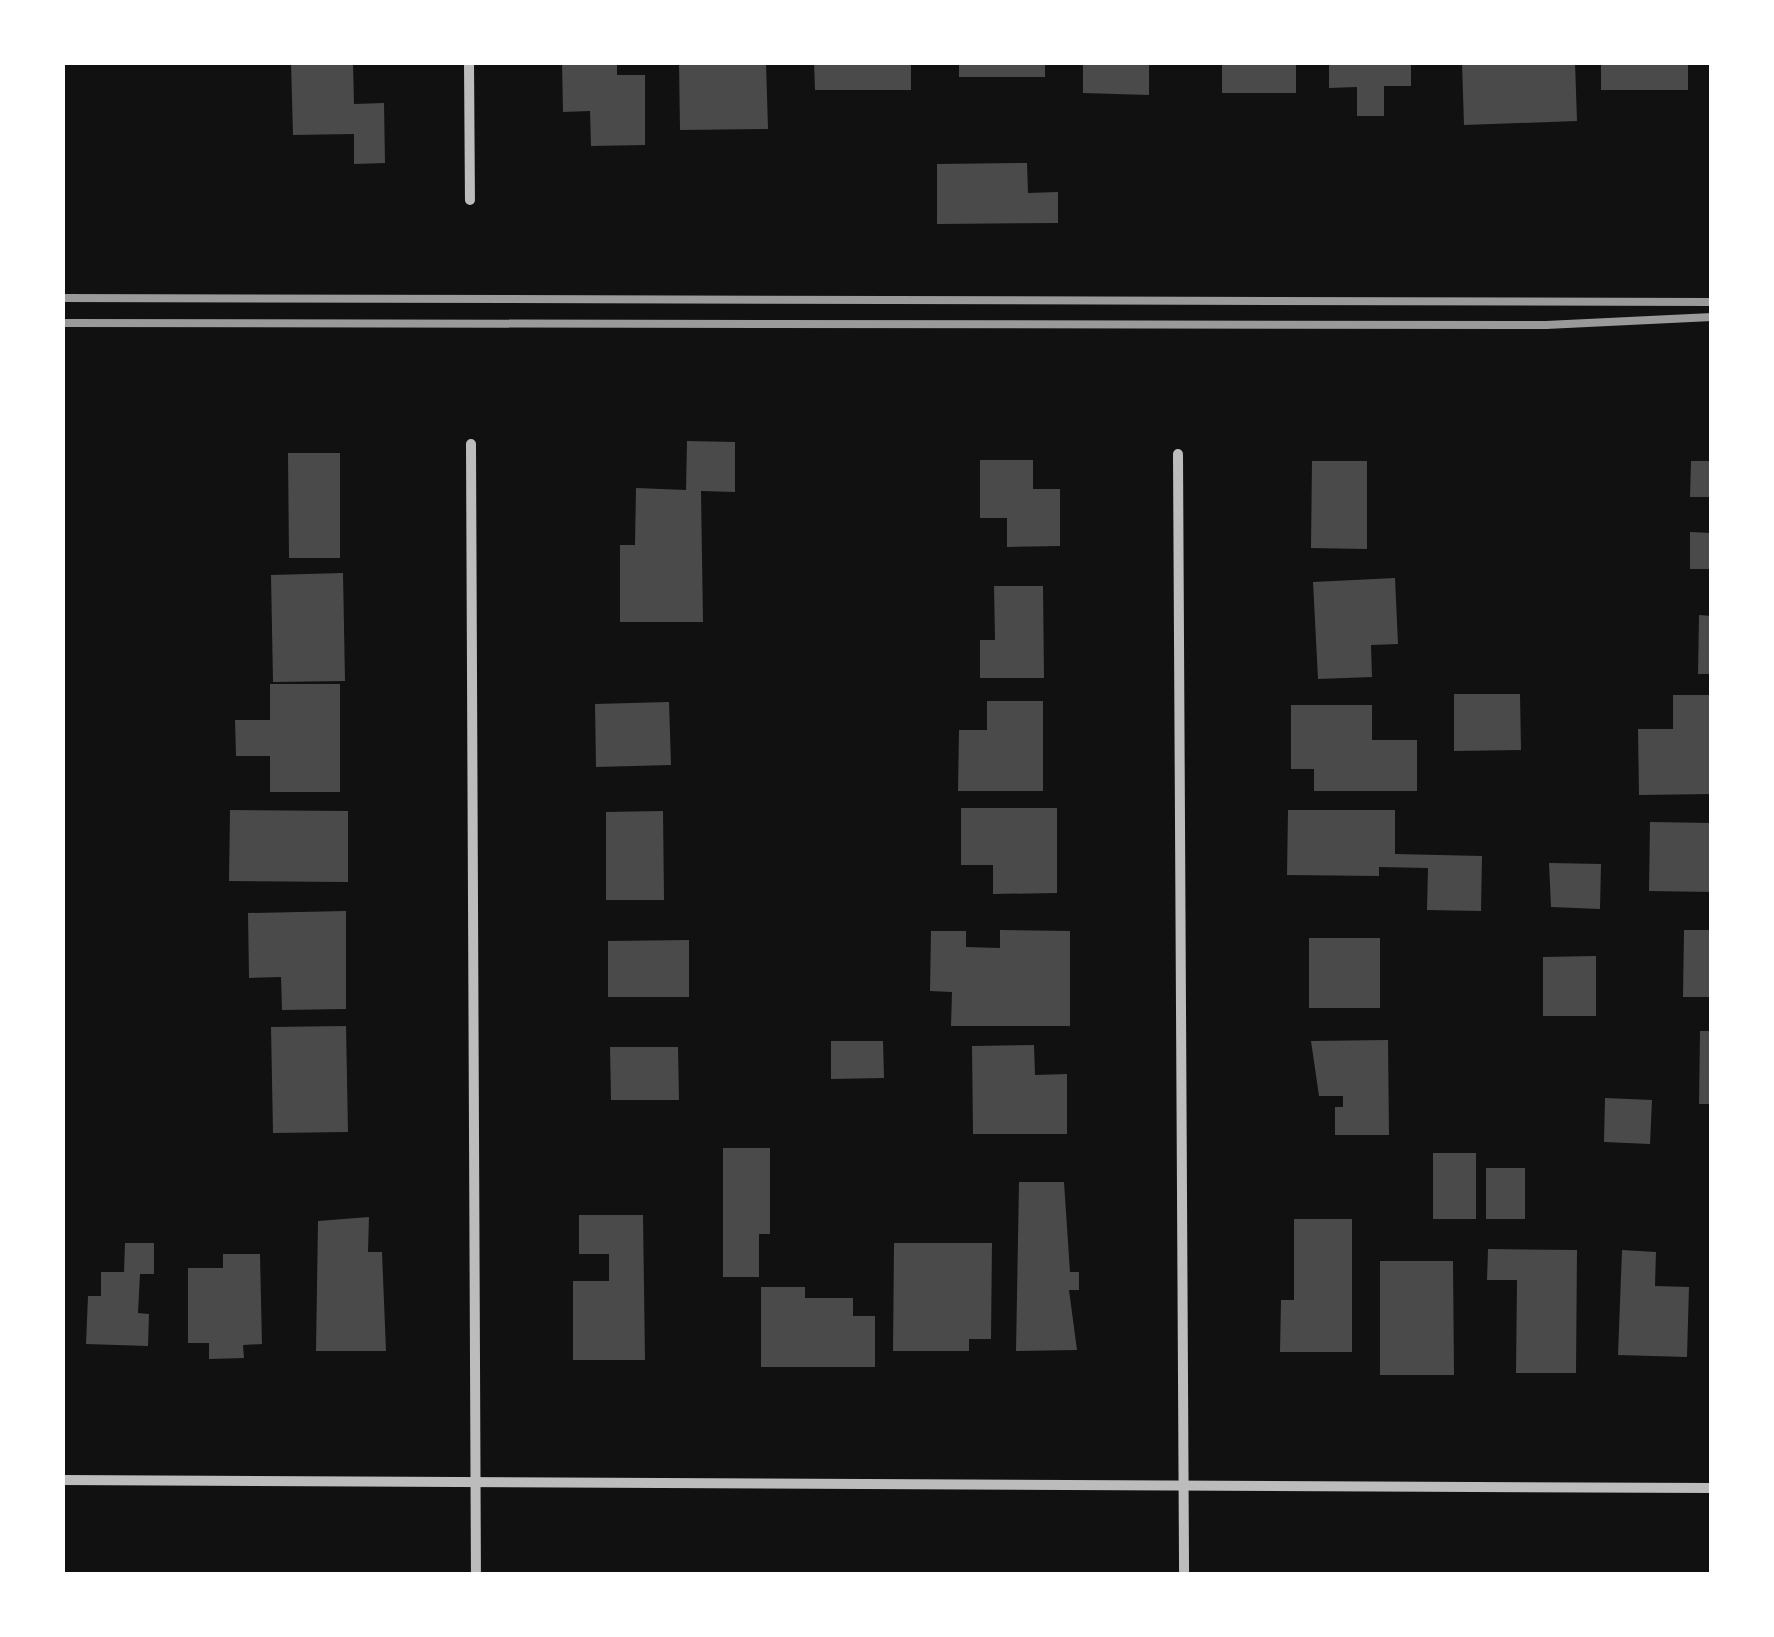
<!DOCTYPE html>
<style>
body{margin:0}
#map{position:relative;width:1774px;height:1637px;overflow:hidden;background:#111;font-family:"Source Serif 4",serif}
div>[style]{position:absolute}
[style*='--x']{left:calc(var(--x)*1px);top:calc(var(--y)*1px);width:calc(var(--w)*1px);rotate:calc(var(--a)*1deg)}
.building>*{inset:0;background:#4a4a4a}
.minor>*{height:10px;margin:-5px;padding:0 5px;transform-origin:5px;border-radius:5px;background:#bcbcbc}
.rail>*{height:8px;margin:-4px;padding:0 4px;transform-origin:4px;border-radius:4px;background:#9a9a9a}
span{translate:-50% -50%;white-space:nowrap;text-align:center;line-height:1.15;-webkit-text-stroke:8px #fff;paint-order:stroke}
.frame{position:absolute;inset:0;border:65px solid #fff;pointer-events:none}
</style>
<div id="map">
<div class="building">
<div style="clip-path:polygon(291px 62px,353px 62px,354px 104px,384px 103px,385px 163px,354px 164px,354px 134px,293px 135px)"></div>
<div style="clip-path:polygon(562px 62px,617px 62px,617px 75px,645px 75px,645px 145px,591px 146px,590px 111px,563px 112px)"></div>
<div style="clip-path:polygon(679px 62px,766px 62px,768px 129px,680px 130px)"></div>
<div style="clip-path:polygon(814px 62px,911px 62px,911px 90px,815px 90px)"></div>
<div style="clip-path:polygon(959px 62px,1045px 62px,1045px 77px,959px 77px)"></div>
<div style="clip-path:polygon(1083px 62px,1149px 62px,1149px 95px,1083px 93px)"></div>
<div style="clip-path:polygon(1222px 62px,1296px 62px,1296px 93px,1222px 93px)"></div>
<div style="clip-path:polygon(1329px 62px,1411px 62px,1411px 86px,1384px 86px,1384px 116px,1357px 116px,1357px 87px,1329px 88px)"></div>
<div style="clip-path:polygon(1462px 62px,1575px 62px,1577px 121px,1464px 125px)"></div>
<div style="clip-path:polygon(1601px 62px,1688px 62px,1688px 90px,1601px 90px)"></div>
<div style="clip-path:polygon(1027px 163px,1028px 193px,1058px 192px,1058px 223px,937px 224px,937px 164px)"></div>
<div style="clip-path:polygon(687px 441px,735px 442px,735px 492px,701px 491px,703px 622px,620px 622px,620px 545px,635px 545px,636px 488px,686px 490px)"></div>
<div style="clip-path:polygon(288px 453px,340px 453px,340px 558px,289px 558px)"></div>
<div style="clip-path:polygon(980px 460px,1033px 460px,1033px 489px,1060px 489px,1060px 546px,1007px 547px,1007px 518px,980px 518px)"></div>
<div style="clip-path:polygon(1312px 461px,1367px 461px,1367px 549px,1311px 548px)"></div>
<div style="clip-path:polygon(1691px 461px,1712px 461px,1712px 497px,1690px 497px)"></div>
<div style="clip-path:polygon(1690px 532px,1712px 533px,1712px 569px,1690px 569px)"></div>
<div style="clip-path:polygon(343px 573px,345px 681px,273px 682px,271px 575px)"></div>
<div style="clip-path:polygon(1395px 578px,1398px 644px,1371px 645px,1372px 677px,1318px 679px,1313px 582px)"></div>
<div style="clip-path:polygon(994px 586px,1043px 586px,1044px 678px,980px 678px,980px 640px,995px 640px)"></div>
<div style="clip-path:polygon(1699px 615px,1712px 616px,1712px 674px,1698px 674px)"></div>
<div style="clip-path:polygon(270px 684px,340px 684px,340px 792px,270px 792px,270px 756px,236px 756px,235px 720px,270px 720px)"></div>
<div style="clip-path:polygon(1454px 694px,1520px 694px,1521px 750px,1454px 751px)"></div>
<div style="clip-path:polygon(1673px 695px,1712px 695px,1712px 794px,1639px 795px,1638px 729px,1673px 729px)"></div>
<div style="clip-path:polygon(987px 701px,1043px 701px,1043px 791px,958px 791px,959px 730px,987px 730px)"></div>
<div style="clip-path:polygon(669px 702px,671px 765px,596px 767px,595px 704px)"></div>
<div style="clip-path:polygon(1291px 705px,1372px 705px,1372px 740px,1417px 740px,1417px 791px,1314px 791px,1314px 769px,1291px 769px)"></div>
<div style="clip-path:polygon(961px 808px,1057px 808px,1057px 893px,993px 894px,993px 865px,961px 865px)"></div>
<div style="clip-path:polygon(230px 810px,348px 811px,348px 882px,229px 881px)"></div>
<div style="clip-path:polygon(1288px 810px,1395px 810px,1395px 854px,1482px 856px,1481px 911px,1427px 910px,1428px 868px,1379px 867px,1379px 876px,1287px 875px)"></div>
<div style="clip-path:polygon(663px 811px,664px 900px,606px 900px,606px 812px)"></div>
<div style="clip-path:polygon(1650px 822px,1712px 823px,1712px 892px,1649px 891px)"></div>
<div style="clip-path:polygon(1549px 863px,1601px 864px,1600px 909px,1551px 907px)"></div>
<div style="clip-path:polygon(346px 911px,346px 1009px,282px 1010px,281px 977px,249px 978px,248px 913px)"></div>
<div style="clip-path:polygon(1000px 930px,1070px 931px,1070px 1026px,951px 1026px,952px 992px,930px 991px,931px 931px,966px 931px,966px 947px,1000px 948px)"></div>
<div style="clip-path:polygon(1684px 930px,1712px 930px,1712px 997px,1683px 997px)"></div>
<div style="clip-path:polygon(1309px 938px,1380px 938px,1380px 1008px,1309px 1008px)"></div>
<div style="clip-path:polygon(689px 940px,689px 997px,608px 997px,608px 941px)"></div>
<div style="clip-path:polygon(1596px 956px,1596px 1016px,1543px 1016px,1543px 957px)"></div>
<div style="clip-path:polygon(346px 1026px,348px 1132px,273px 1133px,271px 1027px)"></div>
<div style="clip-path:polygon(1700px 1031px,1712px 1031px,1712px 1104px,1699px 1104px)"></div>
<div style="clip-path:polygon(1388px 1040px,1389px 1135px,1335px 1135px,1335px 1107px,1343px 1107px,1343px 1096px,1319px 1096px,1311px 1041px)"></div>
<div style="clip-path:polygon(831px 1041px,883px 1041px,884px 1078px,831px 1079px)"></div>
<div style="clip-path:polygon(1034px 1045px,1035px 1075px,1067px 1074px,1067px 1134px,973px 1134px,972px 1046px)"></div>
<div style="clip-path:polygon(610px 1047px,678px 1047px,679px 1100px,611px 1100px)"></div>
<div style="clip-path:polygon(1605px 1098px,1652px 1100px,1650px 1144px,1604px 1142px)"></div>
<div style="clip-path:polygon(723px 1148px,770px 1148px,770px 1234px,759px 1234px,759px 1277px,723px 1277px)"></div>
<div style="clip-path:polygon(1433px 1153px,1476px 1153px,1476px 1219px,1433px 1219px)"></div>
<div style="clip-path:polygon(1486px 1168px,1525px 1168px,1525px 1219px,1486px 1219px)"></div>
<div style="clip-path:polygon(1019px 1182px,1064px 1182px,1070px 1272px,1079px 1272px,1079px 1290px,1069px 1290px,1077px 1350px,1016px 1351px)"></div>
<div style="clip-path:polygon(579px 1215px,643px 1215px,645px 1360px,573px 1360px,573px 1281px,609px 1281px,609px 1254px,579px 1254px)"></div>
<div style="clip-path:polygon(369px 1217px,368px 1252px,382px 1252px,386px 1351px,316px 1351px,318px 1221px)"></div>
<div style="clip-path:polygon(1294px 1219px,1352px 1219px,1352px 1352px,1280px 1352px,1281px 1300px,1294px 1300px)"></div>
<div style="clip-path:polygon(125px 1243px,154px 1243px,154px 1274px,140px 1274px,138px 1313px,149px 1314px,148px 1346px,86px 1344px,88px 1296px,101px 1296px,101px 1272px,124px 1272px)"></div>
<div style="clip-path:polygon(894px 1243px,992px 1243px,991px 1339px,969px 1339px,969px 1351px,893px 1351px)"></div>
<div style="clip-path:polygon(1488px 1249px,1577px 1250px,1576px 1373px,1516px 1373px,1517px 1280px,1487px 1280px)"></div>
<div style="clip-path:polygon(1622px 1250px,1656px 1252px,1655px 1286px,1689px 1287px,1687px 1357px,1618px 1355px)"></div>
<div style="clip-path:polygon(223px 1254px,260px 1254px,262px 1344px,243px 1345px,244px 1358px,209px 1359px,209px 1343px,188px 1343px,188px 1268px,223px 1268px)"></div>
<div style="clip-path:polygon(1380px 1261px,1453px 1261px,1454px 1375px,1380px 1375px)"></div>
<div style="clip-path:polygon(761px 1287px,805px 1287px,805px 1298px,853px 1298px,853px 1316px,875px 1316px,875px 1367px,761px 1367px)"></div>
</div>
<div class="minor">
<div style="--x:469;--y:62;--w:138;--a:89.6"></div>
<div style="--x:471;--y:444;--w:1130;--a:89.75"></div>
<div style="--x:1178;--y:454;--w:1120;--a:89.69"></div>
<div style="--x:62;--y:1480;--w:1650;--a:0.28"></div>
</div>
<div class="rail">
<div style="--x:62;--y:298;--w:1650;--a:0.14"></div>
<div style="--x:62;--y:323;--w:1484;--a:0.08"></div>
<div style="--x:1546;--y:325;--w:166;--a:-2.8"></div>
</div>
<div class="frame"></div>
</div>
